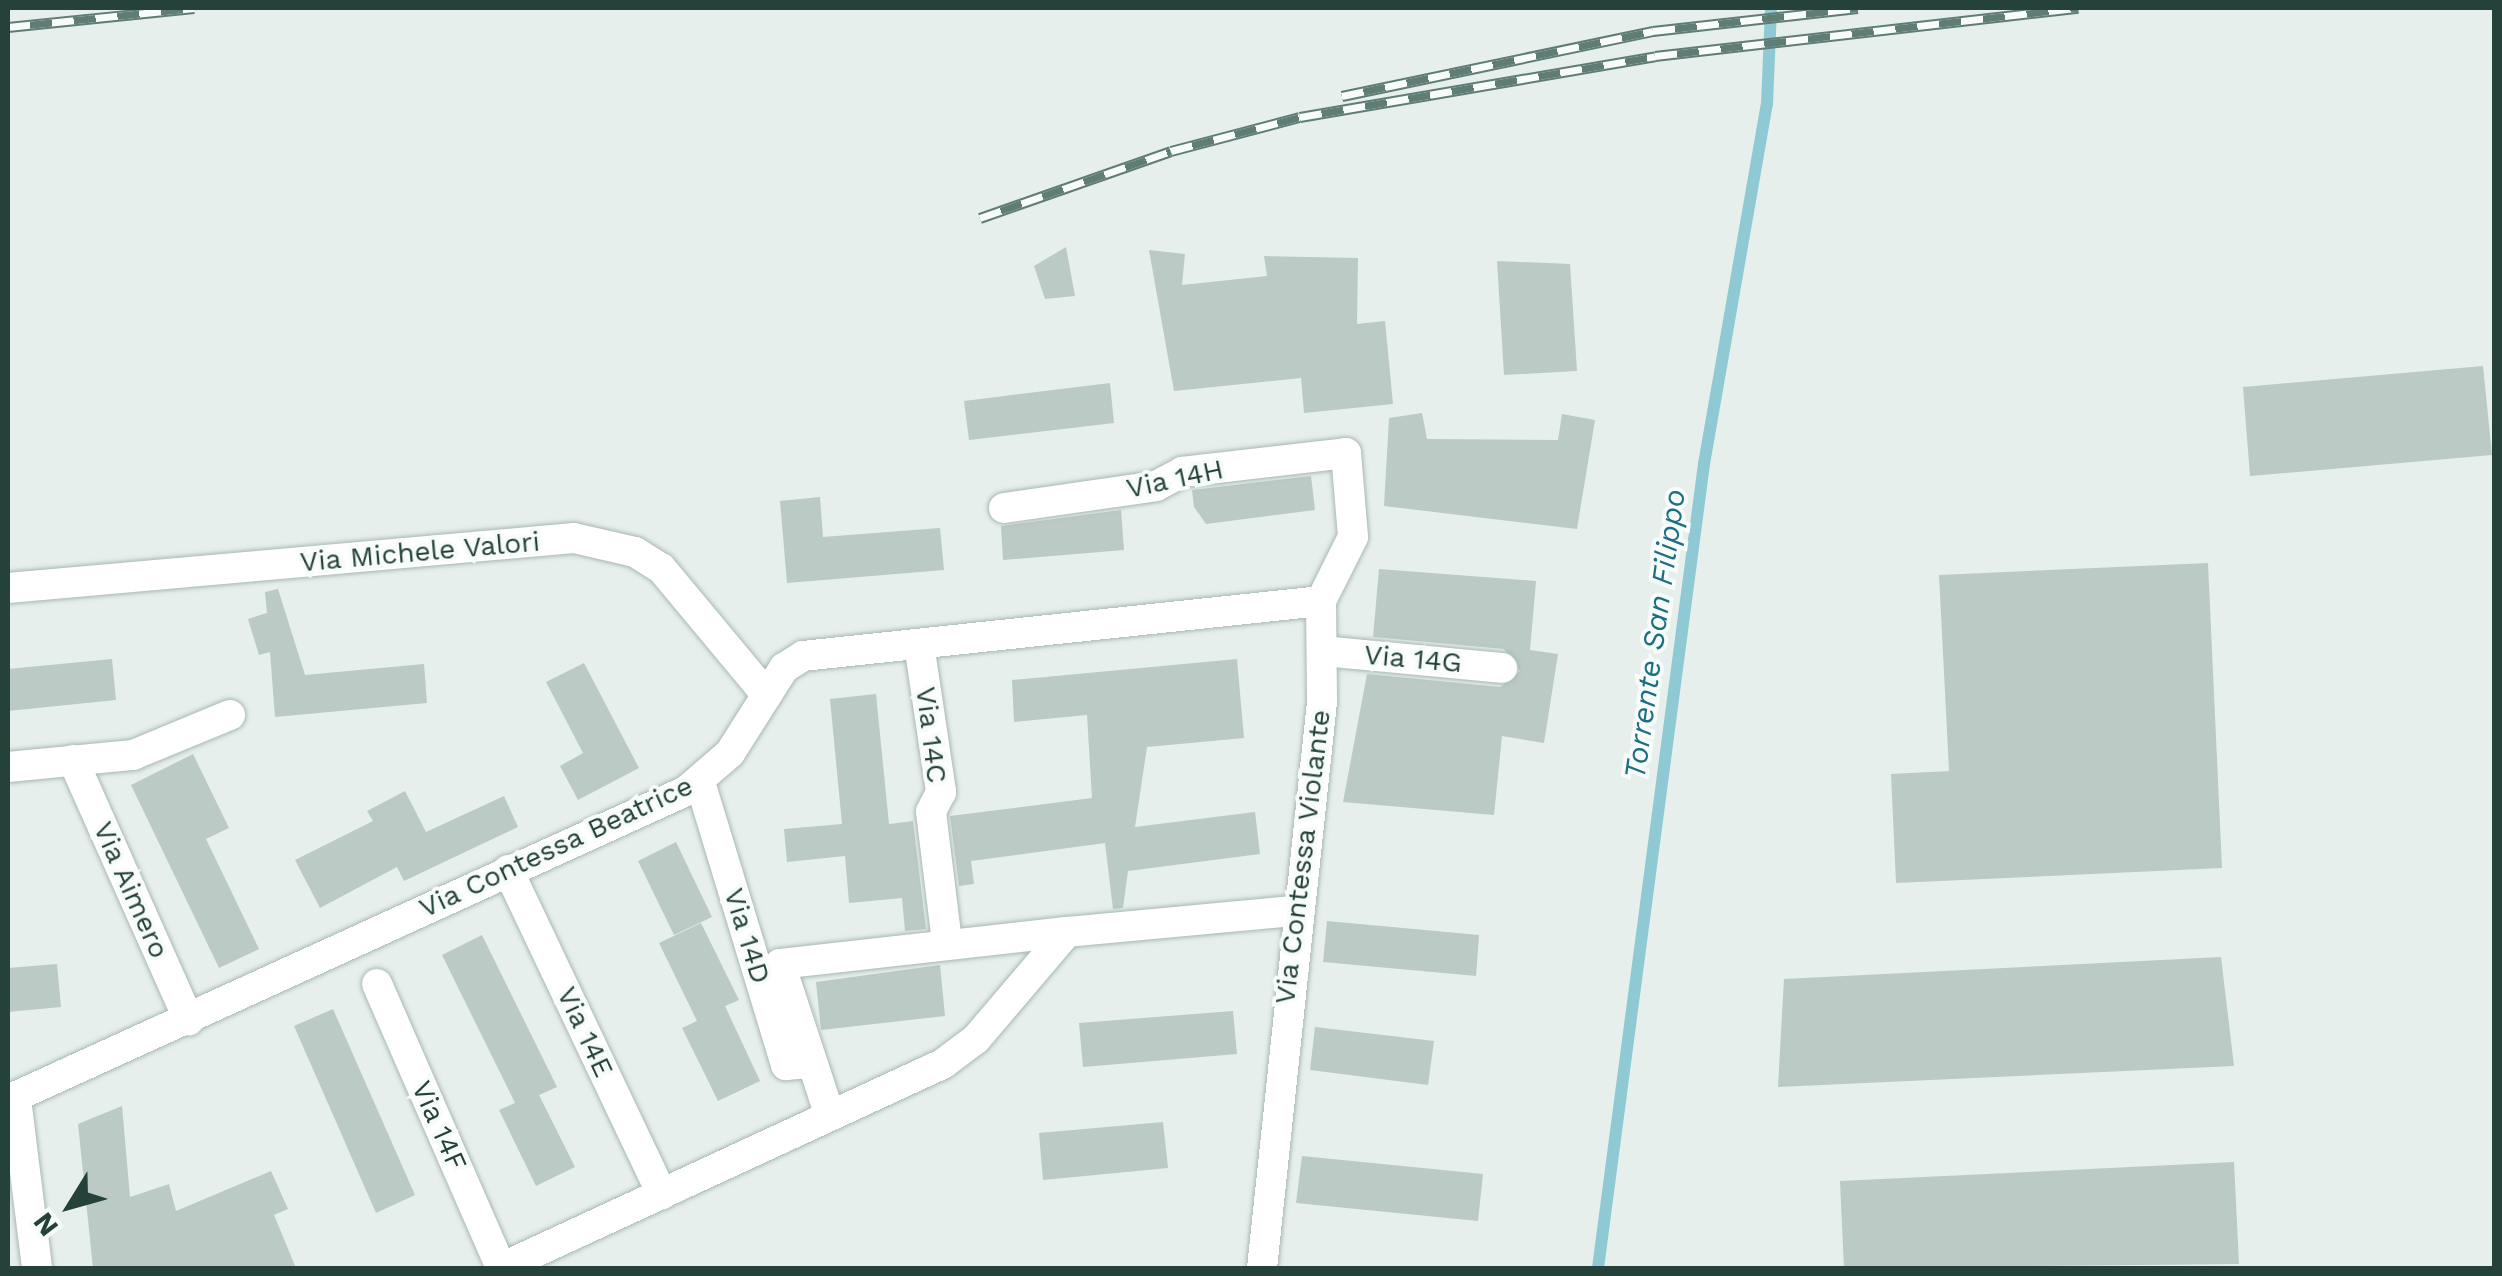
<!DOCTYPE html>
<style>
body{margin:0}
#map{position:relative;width:2502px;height:1276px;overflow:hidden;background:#e6efeb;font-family:"Work Sans",sans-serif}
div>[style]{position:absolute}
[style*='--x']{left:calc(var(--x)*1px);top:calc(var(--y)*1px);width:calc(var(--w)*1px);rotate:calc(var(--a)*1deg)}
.stream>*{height:12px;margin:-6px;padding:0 6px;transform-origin:6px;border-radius:6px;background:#8ec9d4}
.building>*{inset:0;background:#bbcac4}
.roads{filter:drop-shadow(0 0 2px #a8b8b2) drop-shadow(0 0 2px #a8b8b2)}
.pedestrian>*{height:30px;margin:-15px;padding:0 15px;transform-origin:15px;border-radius:15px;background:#fff}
.minor>*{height:30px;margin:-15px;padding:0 15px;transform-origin:15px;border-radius:15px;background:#fff}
.rail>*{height:11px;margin-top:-5.5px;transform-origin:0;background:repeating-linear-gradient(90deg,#f7fbf9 0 22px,#5f7d75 0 44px);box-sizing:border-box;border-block:2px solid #5f7d75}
span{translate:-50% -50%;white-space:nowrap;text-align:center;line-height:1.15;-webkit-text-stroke:8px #f7fbf9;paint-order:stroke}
.street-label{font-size:28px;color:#24423a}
.water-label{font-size:30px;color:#1c6f80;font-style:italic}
.frame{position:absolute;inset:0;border:10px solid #24423a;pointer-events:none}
.north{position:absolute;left:20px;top:1156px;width:100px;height:100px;-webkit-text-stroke:8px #f7fbf9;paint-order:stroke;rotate:233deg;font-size:28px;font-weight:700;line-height:40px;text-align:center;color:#24423a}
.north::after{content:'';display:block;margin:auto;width:35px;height:45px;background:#24423a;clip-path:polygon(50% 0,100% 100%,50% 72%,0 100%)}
</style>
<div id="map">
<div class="stream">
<div style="--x:1598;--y:1268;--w:811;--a:-82.49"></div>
<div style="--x:1704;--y:464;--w:365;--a:-80.1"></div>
<div style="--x:1767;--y:104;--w:96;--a:-87.6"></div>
</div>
<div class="building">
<div style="clip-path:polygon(1066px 247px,1075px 296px,1045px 299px,1034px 266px)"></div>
<div style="clip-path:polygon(1149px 250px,1185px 254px,1182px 285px,1267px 276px,1264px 256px,1358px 258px,1357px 324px,1385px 321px,1393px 404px,1304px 413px,1301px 378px,1174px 391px)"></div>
<div style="clip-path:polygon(1497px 261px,1570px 264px,1577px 371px,1504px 375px)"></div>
<div style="clip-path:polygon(2483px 366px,2492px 455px,2250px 476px,2243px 387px)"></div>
<div style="clip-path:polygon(1110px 383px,1114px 423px,969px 440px,964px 401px)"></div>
<div style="clip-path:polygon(1422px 413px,1427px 439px,1558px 440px,1562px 414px,1595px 420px,1577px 529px,1384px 506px,1389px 418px)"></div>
<div style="clip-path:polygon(1311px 476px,1315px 510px,1206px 524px,1194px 507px,1192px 490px)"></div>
<div style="clip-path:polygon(820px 497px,823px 537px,940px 528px,944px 570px,787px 583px,780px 501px)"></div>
<div style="clip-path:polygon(1121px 510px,1124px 550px,1003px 560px,1001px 526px)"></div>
<div style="clip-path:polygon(2208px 563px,2222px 868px,1896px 883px,1891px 774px,1949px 771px,1939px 575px)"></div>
<div style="clip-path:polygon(1379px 569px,1536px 581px,1530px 650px,1558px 654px,1544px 743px,1502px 736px,1494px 815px,1343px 802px,1367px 674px,1500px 687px,1520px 671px,1504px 649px,1373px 637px)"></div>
<div style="clip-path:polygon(278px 589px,305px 675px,424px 664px,427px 703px,275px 717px,270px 652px,259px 655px,248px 619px,267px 613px,265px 592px)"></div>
<div style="clip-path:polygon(112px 659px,116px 700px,8px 711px,8px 669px)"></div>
<div style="clip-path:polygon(1237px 659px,1244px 738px,1147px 747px,1135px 827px,1255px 812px,1260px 854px,1128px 871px,1123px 908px,1113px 909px,1105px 843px,971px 861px,974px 884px,959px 886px,950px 816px,1092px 798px,1087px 715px,1014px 722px,1012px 680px)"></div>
<div style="clip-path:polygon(584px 663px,639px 768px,578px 800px,560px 766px,583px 753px,546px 682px)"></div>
<div style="clip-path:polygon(876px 694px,889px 824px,913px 821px,926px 929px,905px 931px,902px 898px,849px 903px,845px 856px,787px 862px,784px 829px,842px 824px,830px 699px)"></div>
<div style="clip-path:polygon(193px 754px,229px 828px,206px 839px,259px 949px,219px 968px,131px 785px)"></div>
<div style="clip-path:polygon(405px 791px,426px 832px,504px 796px,518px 827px,404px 881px,397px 867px,320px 908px,295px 860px,373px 821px,367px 811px)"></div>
<div style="clip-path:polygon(676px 842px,712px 917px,674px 935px,638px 861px)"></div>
<div style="clip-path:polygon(1327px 921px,1479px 935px,1476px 976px,1323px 962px)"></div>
<div style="clip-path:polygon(701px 923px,739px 1000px,725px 1006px,760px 1081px,718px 1101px,682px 1028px,697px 1021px,659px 943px)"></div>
<div style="clip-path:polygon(482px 935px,557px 1087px,539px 1095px,575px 1167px,536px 1186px,499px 1110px,515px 1103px,442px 955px)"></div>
<div style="clip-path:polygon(2221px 957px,2234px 1066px,1778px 1087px,1784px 979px)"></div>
<div style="clip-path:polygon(57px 964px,61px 1007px,8px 1012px,8px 968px)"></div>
<div style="clip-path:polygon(940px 965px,945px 1016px,821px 1030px,816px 982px)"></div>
<div style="clip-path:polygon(333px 1009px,415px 1195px,376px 1213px,294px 1026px)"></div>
<div style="clip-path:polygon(1233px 1011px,1237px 1054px,1083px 1067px,1079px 1023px)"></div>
<div style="clip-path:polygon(1315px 1027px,1434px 1041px,1428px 1085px,1310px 1070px)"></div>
<div style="clip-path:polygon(122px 1106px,130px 1197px,169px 1184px,176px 1211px,271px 1171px,288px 1209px,274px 1215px,296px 1268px,93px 1268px,78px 1124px)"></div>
<div style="clip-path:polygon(1163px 1122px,1168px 1168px,1043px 1180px,1039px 1133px)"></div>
<div style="clip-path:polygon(1302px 1156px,1483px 1174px,1478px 1221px,1296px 1203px)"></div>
<div style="clip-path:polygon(2234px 1162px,2239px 1264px,1844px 1268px,1840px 1181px)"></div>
</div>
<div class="roads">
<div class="pedestrian">
<div style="--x:700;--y:782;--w:296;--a:73.1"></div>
<div style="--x:786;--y:1065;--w:25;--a:-5"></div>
<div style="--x:508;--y:870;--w:359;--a:64.6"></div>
<div style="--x:377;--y:984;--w:310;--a:66.4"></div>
</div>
<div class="minor">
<div style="--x:1004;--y:508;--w:154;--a:-8.2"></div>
<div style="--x:1156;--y:486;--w:30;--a:-28"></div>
<div style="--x:1182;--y:472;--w:165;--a:-6.6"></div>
<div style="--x:1346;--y:453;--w:84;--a:85.2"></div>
<div style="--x:1353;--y:537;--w:72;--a:116.6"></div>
<div style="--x:1321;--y:601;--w:101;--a:89.4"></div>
<div style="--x:1322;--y:702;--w:569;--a:96.05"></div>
<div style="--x:8;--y:588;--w:568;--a:-5.05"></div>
<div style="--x:574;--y:538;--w:63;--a:12.9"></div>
<div style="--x:635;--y:552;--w:31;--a:32"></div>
<div style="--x:661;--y:568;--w:165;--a:50.2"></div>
<div style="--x:919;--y:644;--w:150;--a:81.5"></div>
<div style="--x:941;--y:792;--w:22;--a:117"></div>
<div style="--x:931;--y:812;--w:131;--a:83"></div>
<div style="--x:1323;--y:651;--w:180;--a:5.4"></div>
<div style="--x:73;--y:760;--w:285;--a:66"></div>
<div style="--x:8;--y:767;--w:126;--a:-5.5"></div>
<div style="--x:133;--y:755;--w:105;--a:-22.4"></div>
<div style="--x:16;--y:1099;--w:170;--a:82.9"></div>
<div style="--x:8;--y:1100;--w:745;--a:-24.5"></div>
<div style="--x:686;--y:791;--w:58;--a:-40.8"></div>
<div style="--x:730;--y:753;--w:101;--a:-57.6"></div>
<div style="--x:784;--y:668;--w:22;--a:-32"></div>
<div style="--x:803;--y:656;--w:521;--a:-6.06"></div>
<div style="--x:830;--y:1116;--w:160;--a:-108.2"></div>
<div style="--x:780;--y:964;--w:289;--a:-6.4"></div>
<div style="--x:501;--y:1268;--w:488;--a:-24.8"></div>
<div style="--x:944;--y:1063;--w:40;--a:-37"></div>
<div style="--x:976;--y:1039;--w:140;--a:-49.6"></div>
<div style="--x:1067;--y:932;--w:228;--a:-5.3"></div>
</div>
</div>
<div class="rail">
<div style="--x:8;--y:27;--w:187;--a:-5.8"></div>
<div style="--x:1342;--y:96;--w:318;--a:-11.8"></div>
<div style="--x:1653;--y:31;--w:206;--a:-6.4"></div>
<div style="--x:980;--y:218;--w:202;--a:-19.3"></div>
<div style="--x:1171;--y:151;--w:133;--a:-14.8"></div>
<div style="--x:1300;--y:117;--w:360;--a:-9.7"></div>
<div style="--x:1655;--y:56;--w:426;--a:-6.5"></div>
</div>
<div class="street-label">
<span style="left:1175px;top:479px;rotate:-12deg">Via 14H</span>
<span style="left:420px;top:552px;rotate:-5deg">Via Michele Valori</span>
<span style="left:1413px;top:659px;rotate:5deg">Via 14G</span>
<span style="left:931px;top:735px;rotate:83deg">Via 14C</span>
<span style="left:556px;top:847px;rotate:-25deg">Via Contessa Beatrice</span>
<span style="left:1303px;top:857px;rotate:-83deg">Via Contessa Violante</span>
<span style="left:131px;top:890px;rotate:66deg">Via Aimero</span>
<span style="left:747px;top:936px;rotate:73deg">Via 14D</span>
<span style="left:585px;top:1032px;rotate:65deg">Via 14E</span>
<span style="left:439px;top:1126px;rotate:66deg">Via 14F</span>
</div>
<div class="water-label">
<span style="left:1655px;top:634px;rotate:-82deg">Torrente San Filippo</span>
</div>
<div class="frame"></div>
<div class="north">N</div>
</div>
